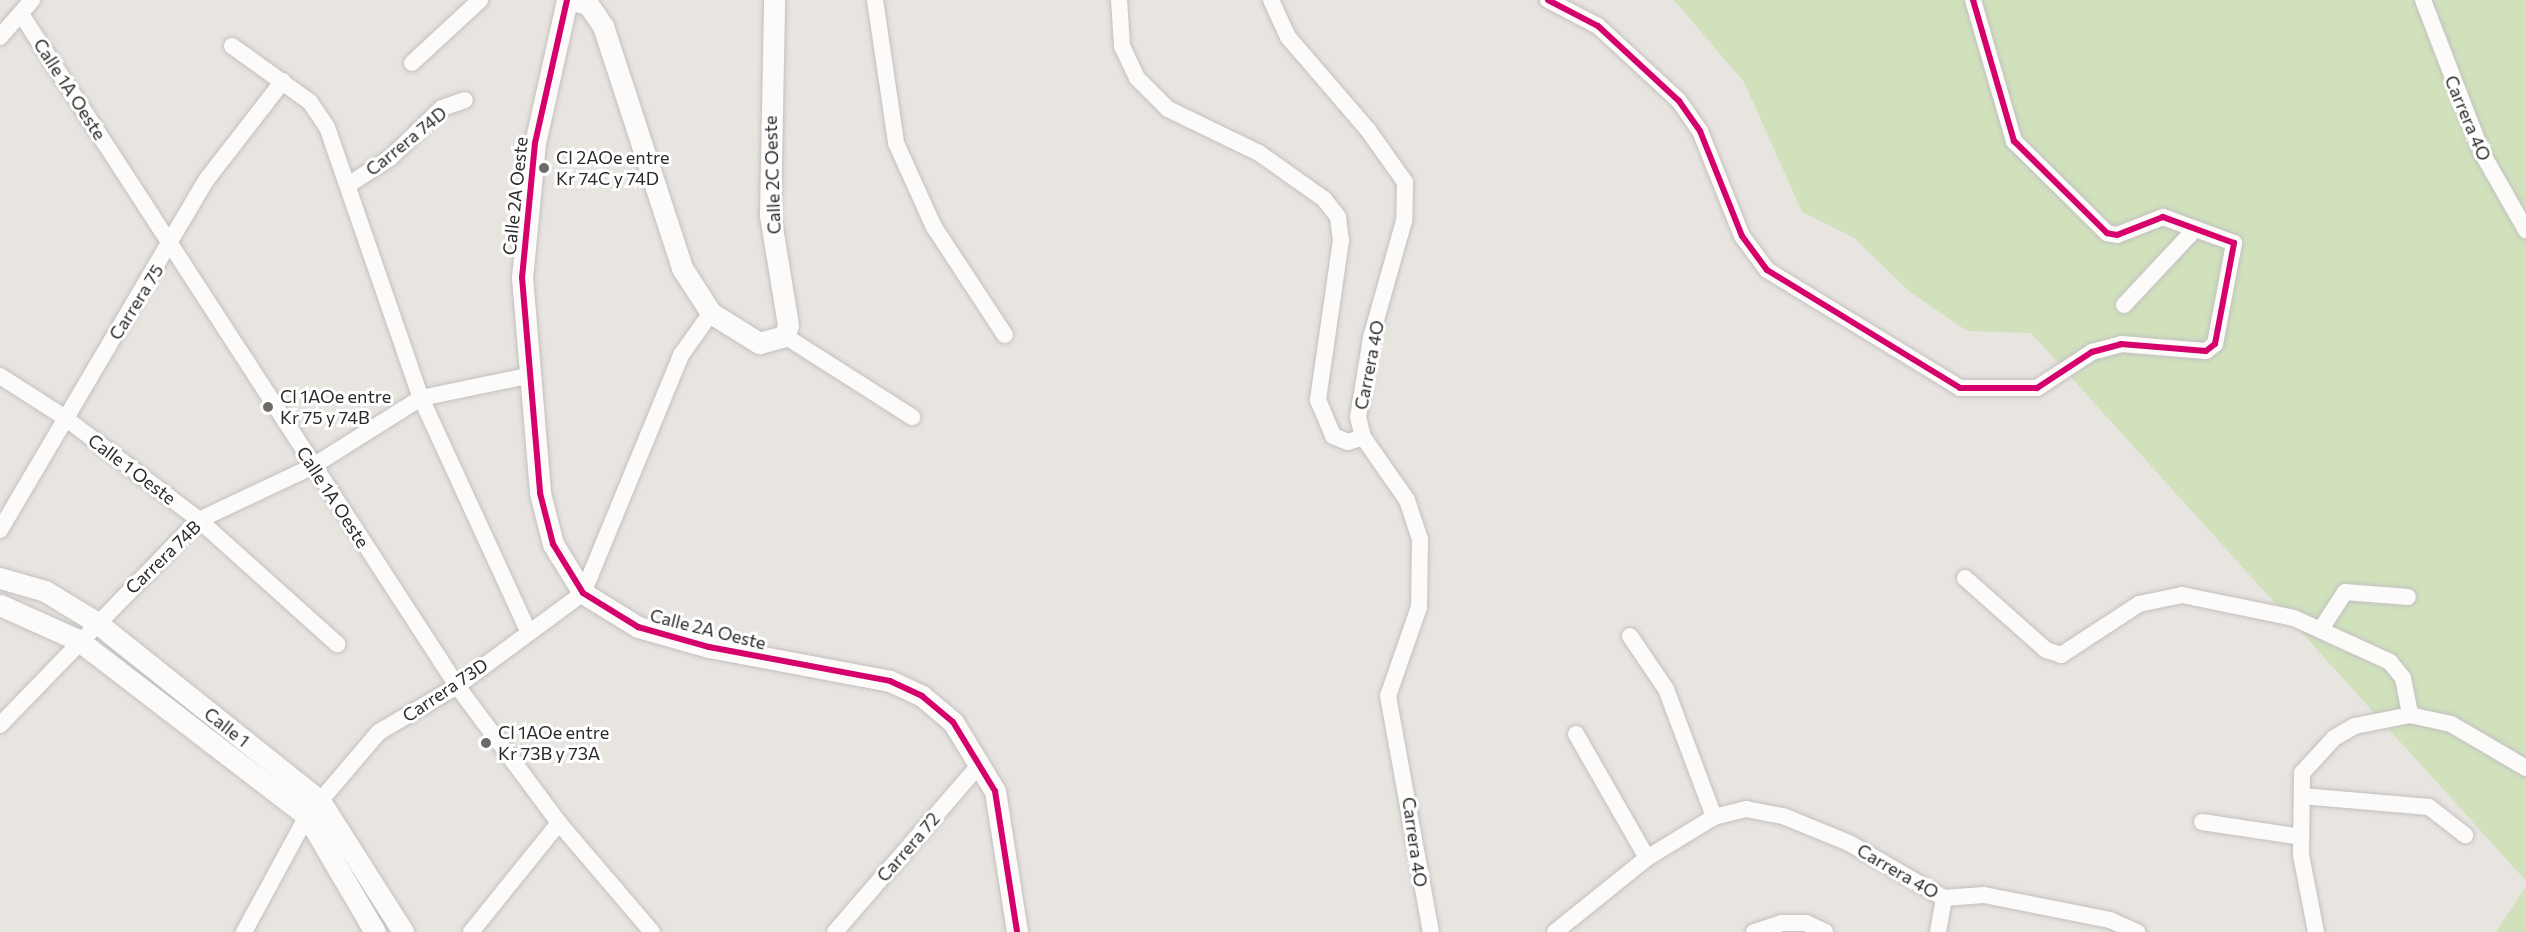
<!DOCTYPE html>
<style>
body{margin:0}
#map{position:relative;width:2526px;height:932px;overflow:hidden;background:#e8e4e0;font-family:Commissioner,sans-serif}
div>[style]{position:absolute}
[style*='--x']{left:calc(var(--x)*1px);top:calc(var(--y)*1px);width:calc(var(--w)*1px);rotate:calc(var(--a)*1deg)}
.green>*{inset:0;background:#d0e1bc}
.roads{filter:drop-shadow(0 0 2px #c2c1c1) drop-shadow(0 0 2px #c2c1c1)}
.minor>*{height:16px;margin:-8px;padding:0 8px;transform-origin:8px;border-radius:8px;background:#fcfbfa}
.tertiary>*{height:21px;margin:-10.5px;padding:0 10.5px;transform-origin:10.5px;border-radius:10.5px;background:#fcfbfa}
.cycleway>*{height:6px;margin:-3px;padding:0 3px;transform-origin:3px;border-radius:3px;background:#d6006c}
.dots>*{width:16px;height:16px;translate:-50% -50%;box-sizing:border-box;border:3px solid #fff;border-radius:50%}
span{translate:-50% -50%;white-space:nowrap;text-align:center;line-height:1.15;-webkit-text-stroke:6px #fff;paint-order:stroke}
.street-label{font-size:18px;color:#2a2a2a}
.poi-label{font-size:18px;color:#2a2a2a}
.left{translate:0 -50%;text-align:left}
</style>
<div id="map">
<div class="green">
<div style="clip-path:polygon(1674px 0,2526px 0,2526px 881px,2031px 333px,1967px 331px,1909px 291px,1854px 238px,1802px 212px,1744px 82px)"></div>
<div style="clip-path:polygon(2526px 886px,2526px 932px,2496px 932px)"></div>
</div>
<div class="roads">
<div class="minor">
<div style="--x:875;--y:0;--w:145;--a:81.6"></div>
<div style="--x:896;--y:143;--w:92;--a:65.7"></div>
<div style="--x:934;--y:227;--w:129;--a:56.7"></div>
<div style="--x:1119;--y:0;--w:46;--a:86.3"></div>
<div style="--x:1122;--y:46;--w:35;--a:65"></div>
<div style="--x:1137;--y:78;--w:44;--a:45"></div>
<div style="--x:1168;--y:109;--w:101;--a:25.8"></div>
<div style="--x:1259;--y:153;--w:80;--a:35.3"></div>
<div style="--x:1324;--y:199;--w:23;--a:52"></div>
<div style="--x:1338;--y:217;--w:23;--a:83"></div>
<div style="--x:1341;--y:240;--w:162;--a:98.2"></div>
<div style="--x:1318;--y:400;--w:39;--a:67"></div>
<div style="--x:1333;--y:436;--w:16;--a:22"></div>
<div style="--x:1348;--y:442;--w:16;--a:-18"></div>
<div style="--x:1271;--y:0;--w:41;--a:65.3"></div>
<div style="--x:1288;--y:37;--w:123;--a:49.3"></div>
<div style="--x:1368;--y:130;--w:64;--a:54.6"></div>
<div style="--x:1405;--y:182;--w:39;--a:91"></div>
<div style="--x:1404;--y:221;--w:122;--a:105.8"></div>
<div style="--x:1371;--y:338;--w:80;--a:99.3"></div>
<div style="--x:1358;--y:417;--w:21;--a:76"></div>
<div style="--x:1363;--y:437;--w:77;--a:55.1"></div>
<div style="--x:1407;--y:500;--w:41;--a:71.6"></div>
<div style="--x:1420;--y:539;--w:68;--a:90.8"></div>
<div style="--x:1419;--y:607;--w:94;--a:109.2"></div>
<div style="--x:1388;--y:696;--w:240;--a:79.7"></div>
<div style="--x:1548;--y:0;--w:56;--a:27.5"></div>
<div style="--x:1598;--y:26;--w:110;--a:42.8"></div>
<div style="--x:1679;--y:101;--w:37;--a:55"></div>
<div style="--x:1700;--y:131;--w:113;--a:68.2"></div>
<div style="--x:1742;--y:236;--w:42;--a:53.7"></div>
<div style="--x:1767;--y:270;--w:226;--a:31.4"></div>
<div style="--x:1960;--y:388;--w:77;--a:0"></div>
<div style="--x:2037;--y:388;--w:66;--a:-33.2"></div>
<div style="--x:2092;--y:352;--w:30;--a:-15"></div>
<div style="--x:2121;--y:344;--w:85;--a:4.7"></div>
<div style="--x:2206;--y:351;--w:11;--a:-38"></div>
<div style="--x:2215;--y:344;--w:103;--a:-79.3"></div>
<div style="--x:2234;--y:243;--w:76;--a:-159.9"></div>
<div style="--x:2163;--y:217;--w:49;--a:158.6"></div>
<div style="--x:2117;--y:235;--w:10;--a:-169"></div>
<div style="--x:2107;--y:233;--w:131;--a:-135.3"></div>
<div style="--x:2014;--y:141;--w:147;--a:-106.2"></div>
<div style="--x:2423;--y:0;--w:164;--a:68.9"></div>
<div style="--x:2482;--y:153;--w:89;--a:60.3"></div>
<div style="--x:21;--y:14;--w:801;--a:57.02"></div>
<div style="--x:457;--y:686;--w:171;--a:53.3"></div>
<div style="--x:559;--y:823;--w:143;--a:49.5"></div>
<div style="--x:0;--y:37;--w:49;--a:-49.1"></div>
<div style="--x:232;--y:46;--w:96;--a:35.7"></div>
<div style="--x:310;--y:102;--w:30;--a:56"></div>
<div style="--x:327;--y:127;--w:287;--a:70.9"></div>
<div style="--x:421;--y:398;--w:256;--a:65.3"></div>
<div style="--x:412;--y:63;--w:93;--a:-42.8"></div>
<div style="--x:348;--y:185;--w:50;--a:-32.7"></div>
<div style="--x:390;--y:158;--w:72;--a:-43.9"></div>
<div style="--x:442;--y:108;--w:24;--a:-19"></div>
<div style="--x:2124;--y:305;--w:104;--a:-46.9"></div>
<div style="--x:785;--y:336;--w:151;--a:32.5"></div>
<div style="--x:0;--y:376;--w:76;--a:32.6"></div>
<div style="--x:64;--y:417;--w:170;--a:37.3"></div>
<div style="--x:199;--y:520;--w:186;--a:41.9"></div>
<div style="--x:0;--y:530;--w:407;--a:-59.5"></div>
<div style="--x:207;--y:179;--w:124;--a:-52.2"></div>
<div style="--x:1965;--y:578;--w:108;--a:41.6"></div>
<div style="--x:2046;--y:650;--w:16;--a:18"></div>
<div style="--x:2061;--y:655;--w:93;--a:-33.2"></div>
<div style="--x:2139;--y:604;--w:44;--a:-11.8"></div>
<div style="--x:2182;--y:595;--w:114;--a:11.6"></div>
<div style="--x:2294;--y:618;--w:106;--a:24.6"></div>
<div style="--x:2390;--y:662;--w:21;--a:51"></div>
<div style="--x:2403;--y:678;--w:38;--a:79"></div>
<div style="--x:2321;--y:629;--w:44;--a:-57"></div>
<div style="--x:2345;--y:592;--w:63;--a:4.5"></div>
<div style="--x:1630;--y:636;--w:64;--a:55.8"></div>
<div style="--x:1666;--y:689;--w:137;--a:69.4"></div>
<div style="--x:0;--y:725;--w:286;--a:-45.9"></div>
<div style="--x:199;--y:520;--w:126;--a:-25.3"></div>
<div style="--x:313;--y:466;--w:128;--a:-32.2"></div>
<div style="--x:421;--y:398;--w:108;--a:-11.7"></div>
<div style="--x:1576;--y:734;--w:143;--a:60.2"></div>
<div style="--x:2302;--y:796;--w:127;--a:5"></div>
<div style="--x:2429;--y:807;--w:46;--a:37.9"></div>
<div style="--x:320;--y:801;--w:91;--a:-49.5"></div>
<div style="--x:379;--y:732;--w:91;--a:-30.5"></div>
<div style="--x:457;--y:686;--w:157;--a:-36.4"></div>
<div style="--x:583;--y:593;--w:257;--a:-67.6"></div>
<div style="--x:681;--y:355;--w:52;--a:-54.5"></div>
<div style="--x:2202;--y:822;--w:100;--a:8.6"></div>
<div style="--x:244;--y:932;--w:132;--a:-61.5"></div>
<div style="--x:471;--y:932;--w:140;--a:-51.1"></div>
<div style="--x:835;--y:932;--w:223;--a:-49.2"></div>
<div style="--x:1555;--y:932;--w:118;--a:-38.8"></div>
<div style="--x:1647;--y:858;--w:79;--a:-31.5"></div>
<div style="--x:1714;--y:817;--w:33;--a:-14"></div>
<div style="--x:1746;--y:809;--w:38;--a:11"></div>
<div style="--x:1783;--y:816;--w:71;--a:22.2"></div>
<div style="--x:1849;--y:843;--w:110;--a:30.1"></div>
<div style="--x:1944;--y:898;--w:40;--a:-4.3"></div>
<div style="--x:1984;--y:895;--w:128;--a:11.2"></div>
<div style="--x:2110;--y:920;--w:30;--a:24"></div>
<div style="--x:1754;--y:932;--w:29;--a:-18"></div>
<div style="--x:1782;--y:923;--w:24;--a:0"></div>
<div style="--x:1806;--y:923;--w:21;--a:25"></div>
<div style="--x:1938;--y:932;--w:35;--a:-80"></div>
<div style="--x:2316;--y:932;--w:78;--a:-101"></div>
<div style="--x:2301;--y:855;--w:82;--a:-89.3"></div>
<div style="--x:2302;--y:773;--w:47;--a:-47.6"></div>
<div style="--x:2334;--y:738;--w:24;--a:-30"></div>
<div style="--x:2355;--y:726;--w:56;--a:-11.3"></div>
<div style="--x:2410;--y:715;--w:42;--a:12.4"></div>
<div style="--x:2451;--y:724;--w:87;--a:30.4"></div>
</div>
<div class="tertiary">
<div style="--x:567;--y:0;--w:147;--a:102.6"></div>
<div style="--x:535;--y:143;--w:135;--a:95.5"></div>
<div style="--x:522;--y:277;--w:217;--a:85.2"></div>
<div style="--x:540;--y:493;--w:53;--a:75.7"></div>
<div style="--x:553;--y:544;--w:57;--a:58.5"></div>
<div style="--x:583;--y:593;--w:65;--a:31.7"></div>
<div style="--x:638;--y:627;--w:74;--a:15.7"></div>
<div style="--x:709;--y:647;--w:184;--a:10.6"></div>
<div style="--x:890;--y:681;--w:35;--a:25"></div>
<div style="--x:922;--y:696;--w:40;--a:40"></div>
<div style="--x:953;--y:722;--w:81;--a:58.7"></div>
<div style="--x:995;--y:791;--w:143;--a:81.1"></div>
<div style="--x:572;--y:0;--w:16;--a:14"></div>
<div style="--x:588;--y:4;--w:27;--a:56"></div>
<div style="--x:603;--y:26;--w:255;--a:71.9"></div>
<div style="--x:682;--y:268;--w:54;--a:57.2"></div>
<div style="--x:711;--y:313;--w:57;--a:32"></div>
<div style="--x:759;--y:343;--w:27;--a:-15"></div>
<div style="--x:785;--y:336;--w:11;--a:-75"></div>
<div style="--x:788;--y:325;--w:111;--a:-99.3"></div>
<div style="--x:770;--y:215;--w:215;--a:-88.9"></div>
<div style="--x:0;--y:578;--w:47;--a:16.1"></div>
<div style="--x:45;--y:591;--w:60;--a:31.3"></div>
<div style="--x:96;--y:622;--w:287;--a:38.6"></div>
<div style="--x:320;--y:801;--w:155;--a:57.6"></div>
<div style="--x:0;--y:605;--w:85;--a:24.2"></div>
<div style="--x:78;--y:640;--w:289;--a:37.5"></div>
<div style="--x:307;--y:816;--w:134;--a:59.6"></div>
</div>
</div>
<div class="cycleway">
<div style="--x:567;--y:0;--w:147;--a:102.6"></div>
<div style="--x:535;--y:143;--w:135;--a:95.5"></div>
<div style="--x:522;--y:277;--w:217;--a:85.2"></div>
<div style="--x:540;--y:493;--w:53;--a:75.7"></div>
<div style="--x:553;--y:544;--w:57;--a:58.5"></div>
<div style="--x:583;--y:593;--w:65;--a:31.7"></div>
<div style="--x:638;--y:627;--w:74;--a:15.7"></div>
<div style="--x:709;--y:647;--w:184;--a:10.6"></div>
<div style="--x:890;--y:681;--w:35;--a:25"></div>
<div style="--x:922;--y:696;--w:40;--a:40"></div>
<div style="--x:953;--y:722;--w:81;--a:58.7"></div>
<div style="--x:995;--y:791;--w:143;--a:81.1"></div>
<div style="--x:1548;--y:0;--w:56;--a:27.5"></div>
<div style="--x:1598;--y:26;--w:110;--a:42.8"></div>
<div style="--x:1679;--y:101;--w:37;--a:55"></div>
<div style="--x:1700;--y:131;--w:113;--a:68.2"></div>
<div style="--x:1742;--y:236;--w:42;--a:53.7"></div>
<div style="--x:1767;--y:270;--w:226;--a:31.4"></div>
<div style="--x:1960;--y:388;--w:77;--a:0"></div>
<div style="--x:2037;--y:388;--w:66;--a:-33.2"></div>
<div style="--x:2092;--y:352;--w:30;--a:-15"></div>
<div style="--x:2121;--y:344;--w:85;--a:4.7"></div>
<div style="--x:2206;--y:351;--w:11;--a:-38"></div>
<div style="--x:2215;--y:344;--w:103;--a:-79.3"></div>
<div style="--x:2234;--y:243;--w:76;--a:-159.9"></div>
<div style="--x:2163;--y:217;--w:49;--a:158.6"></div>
<div style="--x:2117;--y:235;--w:10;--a:-169"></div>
<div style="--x:2107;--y:233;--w:131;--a:-135.3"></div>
<div style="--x:2014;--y:141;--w:147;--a:-106.2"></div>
</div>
<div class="dots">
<div style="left:544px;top:168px;background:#6c6b6a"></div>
<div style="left:268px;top:407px;background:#6c6b6a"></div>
<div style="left:486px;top:743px;background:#6c6b6a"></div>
</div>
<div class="street-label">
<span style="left:70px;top:89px;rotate:57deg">Calle 1A Oeste</span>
<span style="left:2468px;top:118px;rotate:67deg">Carrera 4O</span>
<span style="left:406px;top:141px;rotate:-39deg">Carrera 74D</span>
<span style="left:772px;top:175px;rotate:-92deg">Calle 2C Oeste</span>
<span style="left:515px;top:196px;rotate:-84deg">Calle 2A Oeste</span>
<span style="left:136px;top:302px;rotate:-58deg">Carrera 75</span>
<span style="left:1369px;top:365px;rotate:-79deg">Carrera 4O</span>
<span style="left:132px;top:469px;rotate:37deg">Calle 1 Oeste</span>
<span style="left:333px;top:497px;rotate:57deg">Calle 1A Oeste</span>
<span style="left:163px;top:557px;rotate:-44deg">Carrera 74B</span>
<span style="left:708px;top:629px;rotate:14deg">Calle 2A Oeste</span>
<span style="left:445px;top:690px;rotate:-34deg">Carrera 73D</span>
<span style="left:227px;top:727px;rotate:38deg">Calle 1</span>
<span style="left:1415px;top:842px;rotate:82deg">Carrera 4O</span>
<span style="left:908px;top:847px;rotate:-49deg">Carrera 72</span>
<span style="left:1898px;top:871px;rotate:30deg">Carrera 4O</span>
</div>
<div class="poi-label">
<span class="left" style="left:556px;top:168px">Cl 2AOe entre<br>Kr 74C y 74D</span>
<span class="left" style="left:280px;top:407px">Cl 1AOe entre<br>Kr 75 y 74B</span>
<span class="left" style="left:498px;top:743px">Cl 1AOe entre<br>Kr 73B y 73A</span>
</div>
</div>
